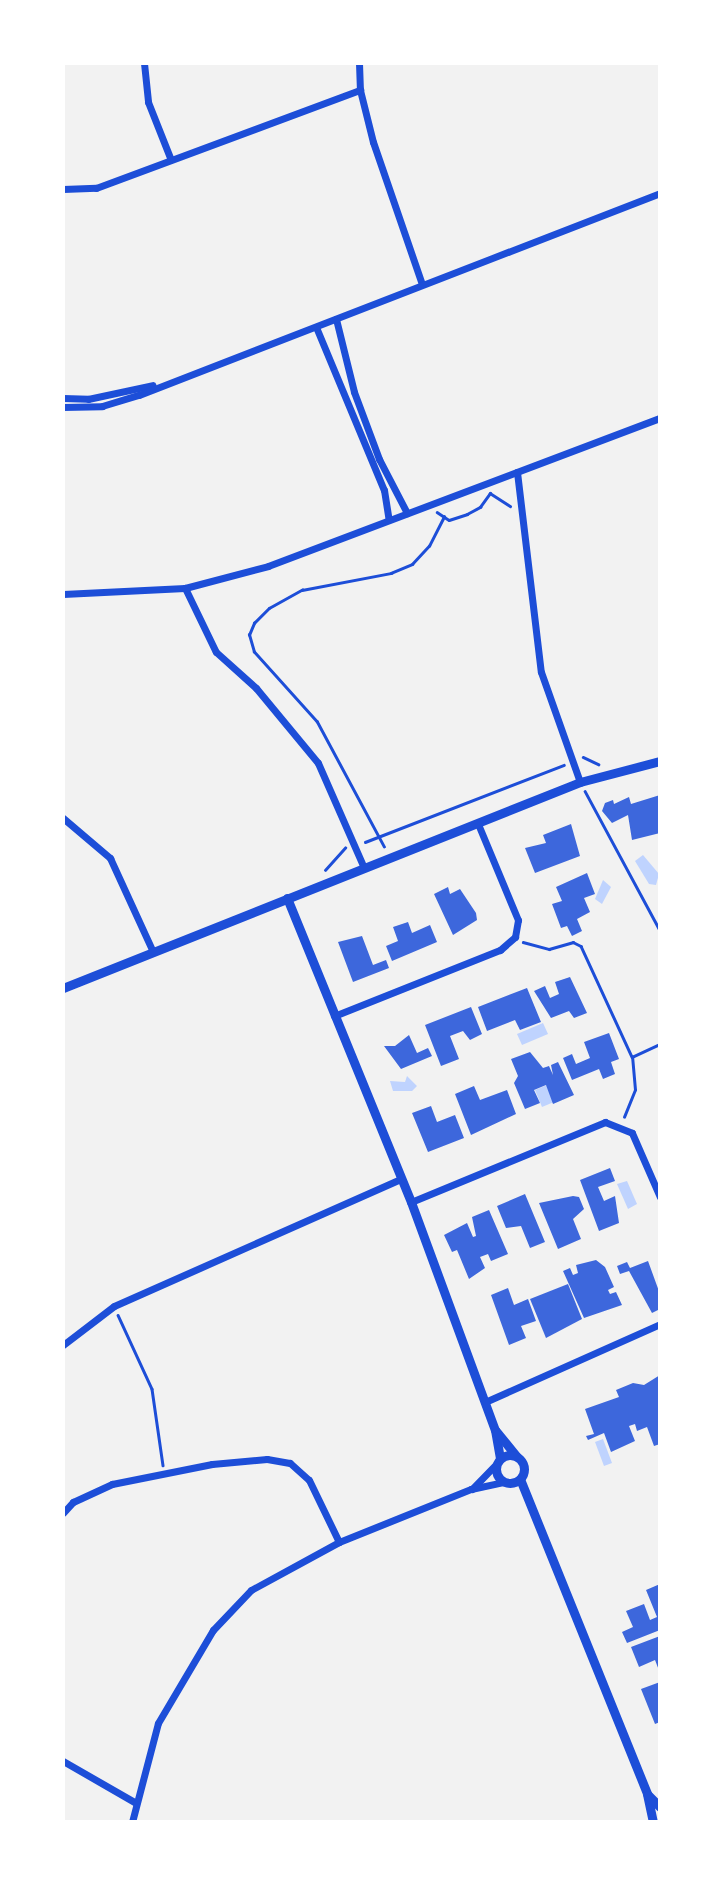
<!DOCTYPE html>
<style>
body{margin:0}
#map{position:relative;width:723px;height:1885px;overflow:hidden;background:#f2f2f2;font-family:Cabin,sans-serif}
div>[style]{position:absolute}
[style*='--x']{left:calc(var(--x)*1px);top:calc(var(--y)*1px);width:calc(var(--w)*1px);rotate:calc(var(--a)*1deg)}
.water>*{inset:0;background:#bfd3fe}
.building>*{inset:0;background:#3d67dc}
.path>*{height:2.5px;margin:-1.25px;padding:0 1.25px;transform-origin:1.25px;border-radius:1.25px;background:#1d4ed8}
.minor>*{height:7px;margin:-3.5px;padding:0 3.5px;transform-origin:3.5px;border-radius:3.5px;background:#1d4ed8}
.tertiary>*{height:9px;margin:-4.5px;padding:0 4.5px;transform-origin:4.5px;border-radius:4.5px;background:#1d4ed8}
.tertiary>.ring{margin:-4.5px;padding:0;box-sizing:content-box;background:none;border:9px solid #1d4ed8;border-radius:50%}
span{translate:-50% -50%;white-space:nowrap;text-align:center;line-height:1.15;-webkit-text-stroke:7px #fff;paint-order:stroke}
.frame{position:absolute;inset:0;border:65px solid #fff;pointer-events:none}
</style>
<div id="map">
<div class="water">
<div style="clip-path:polygon(643px 855px,659px 874px,656px 885px,649px 884px,635px 861px)"></div>
<div style="clip-path:polygon(603px 880px,611px 887px,602px 904px,595px 899px)"></div>
<div style="clip-path:polygon(543px 1023px,548px 1034px,522px 1045px,517px 1034px)"></div>
<div style="clip-path:polygon(407px 1076px,417px 1086px,412px 1091px,393px 1091px,390px 1081px,405px 1082px)"></div>
<div style="clip-path:polygon(547px 1085px,554px 1102px,542px 1107px,535px 1090px)"></div>
<div style="clip-path:polygon(627px 1181px,637px 1204px,628px 1209px,617px 1184px)"></div>
<div style="clip-path:polygon(603px 1439px,612px 1463px,604px 1466px,595px 1442px)"></div>
</div>
<div class="building">
<div style="clip-path:polygon(660px 795px,660px 833px,632px 840px,628px 815px,612px 823px,602px 811px,605px 803px,613px 800px,614px 804px,629px 797px,631px 804px)"></div>
<div style="clip-path:polygon(571px 824px,580px 856px,535px 873px,525px 848px,546px 843px,543px 835px)"></div>
<div style="clip-path:polygon(587px 873px,595px 894px,584px 898px,590px 912px,577px 919px,582px 931px,572px 936px,567px 926px,561px 928px,552px 904px,562px 901px,556px 887px)"></div>
<div style="clip-path:polygon(448px 887px,450px 894px,460px 889px,476px 913px,477px 920px,453px 935px,434px 894px)"></div>
<div style="clip-path:polygon(408px 922px,412px 933px,430px 925px,437px 942px,392px 961px,386px 946px,398px 941px,393px 927px)"></div>
<div style="clip-path:polygon(362px 936px,373px 965px,386px 960px,389px 968px,353px 982px,338px 942px)"></div>
<div style="clip-path:polygon(570px 977px,587px 1013px,574px 1018px,569px 1011px,551px 1018px,534px 991px,545px 986px,550px 998px,559px 994px,555px 982px)"></div>
<div style="clip-path:polygon(527px 988px,541px 1022px,520px 1030px,515px 1020px,487px 1031px,478px 1007px)"></div>
<div style="clip-path:polygon(471px 1007px,482px 1034px,470px 1040px,463px 1031px,450px 1036px,459px 1059px,441px 1066px,425px 1025px)"></div>
<div style="clip-path:polygon(609px 1033px,619px 1059px,611px 1062px,615px 1074px,603px 1079px,599px 1069px,572px 1080px,563px 1058px,572px 1054px,576px 1064px,590px 1058px,584px 1042px)"></div>
<div style="clip-path:polygon(409px 1035px,417px 1053px,428px 1048px,432px 1056px,401px 1069px,384px 1046px,395px 1046px)"></div>
<div style="clip-path:polygon(530px 1052px,543px 1068px,549px 1066px,553px 1075px,551px 1065px,558px 1062px,574px 1095px,553px 1104px,546px 1085px,534px 1090px,540px 1103px,525px 1109px,514px 1083px,518px 1076px,511px 1059px)"></div>
<div style="clip-path:polygon(474px 1086px,480px 1100px,507px 1090px,516px 1114px,471px 1135px,455px 1094px)"></div>
<div style="clip-path:polygon(431px 1106px,437px 1122px,455px 1115px,464px 1138px,428px 1152px,412px 1113px)"></div>
<div style="clip-path:polygon(610px 1168px,615px 1181px,598px 1187px,604px 1201px,615px 1196px,619px 1223px,599px 1231px,580px 1180px)"></div>
<div style="clip-path:polygon(525px 1194px,545px 1242px,530px 1248px,521px 1226px,506px 1228px,497px 1206px)"></div>
<div style="clip-path:polygon(573px 1196px,579px 1197px,584px 1209px,573px 1219px,581px 1239px,558px 1249px,539px 1203px)"></div>
<div style="clip-path:polygon(489px 1210px,508px 1254px,491px 1261px,488px 1254px,480px 1257px,485px 1268px,469px 1279px,457px 1250px,452px 1252px,444px 1235px,467px 1223px,473px 1237px,476px 1236px,472px 1217px)"></div>
<div style="clip-path:polygon(596px 1260px,605px 1267px,614px 1287px,608px 1290px,610px 1294px,616px 1292px,622px 1305px,584px 1318px,563px 1271px,570px 1268px,573px 1275px,578px 1273px,576px 1265px)"></div>
<div style="clip-path:polygon(648px 1261px,660px 1294px,660px 1309px,652px 1313px,629px 1271px,620px 1274px,617px 1266px,627px 1262px,630px 1268px)"></div>
<div style="clip-path:polygon(568px 1284px,582px 1319px,546px 1338px,530px 1299px)"></div>
<div style="clip-path:polygon(508px 1288px,514px 1305px,528px 1299px,536px 1321px,521px 1326px,526px 1338px,509px 1345px,491px 1295px)"></div>
<div style="clip-path:polygon(660px 1375px,660px 1444px,654px 1446px,647px 1427px,637px 1431px,635px 1424px,629px 1426px,635px 1441px,611px 1452px,604px 1433px,588px 1440px,586px 1436px,594px 1434px,585px 1409px,619px 1397px,616px 1390px,633px 1383px,644px 1385px)"></div>
<div style="clip-path:polygon(660px 1584px,660px 1630px,627px 1643px,622px 1632px,633px 1627px,626px 1611px,644px 1604px,650px 1620px,657px 1617px,646px 1590px)"></div>
<div style="clip-path:polygon(660px 1636px,660px 1673px,655px 1660px,639px 1667px,631px 1647px)"></div>
<div style="clip-path:polygon(660px 1682px,660px 1722px,655px 1724px,641px 1689px)"></div>
</div>
<div class="path">
<div style="--x:437;--y:512;--w:14;--a:34"></div>
<div style="--x:449;--y:520;--w:19;--a:-18"></div>
<div style="--x:467;--y:514;--w:15;--a:-28"></div>
<div style="--x:480;--y:507;--w:17;--a:-54"></div>
<div style="--x:490;--y:493;--w:24;--a:33"></div>
<div style="--x:583;--y:757;--w:17;--a:25"></div>
<div style="--x:585;--y:791;--w:158;--a:61.7"></div>
<div style="--x:365;--y:842;--w:213;--a:-21.2"></div>
<div style="--x:384;--y:847;--w:142;--a:-118.2"></div>
<div style="--x:317;--y:722;--w:94;--a:-132"></div>
<div style="--x:254;--y:652;--w:18;--a:-106"></div>
<div style="--x:249;--y:635;--w:13;--a:-67"></div>
<div style="--x:254;--y:623;--w:21;--a:-45"></div>
<div style="--x:269;--y:608;--w:38;--a:-29"></div>
<div style="--x:302;--y:590;--w:91;--a:-10.8"></div>
<div style="--x:391;--y:573;--w:23;--a:-23"></div>
<div style="--x:412;--y:564;--w:25;--a:-47"></div>
<div style="--x:429;--y:546;--w:33;--a:-63"></div>
<div style="--x:325;--y:870;--w:30;--a:-48"></div>
<div style="--x:523;--y:942;--w:27;--a:15"></div>
<div style="--x:549;--y:949;--w:25;--a:-16"></div>
<div style="--x:573;--y:942;--w:9;--a:27"></div>
<div style="--x:581;--y:946;--w:122;--a:65.3"></div>
<div style="--x:632;--y:1057;--w:31;--a:-25"></div>
<div style="--x:624;--y:1117;--w:29;--a:-68"></div>
<div style="--x:635;--y:1090;--w:33;--a:-95"></div>
<div style="--x:118;--y:1315;--w:81;--a:65.3"></div>
<div style="--x:152;--y:1389;--w:77;--a:81.8"></div>
</div>
<div class="minor">
<div style="--x:144;--y:63;--w:39;--a:84"></div>
<div style="--x:148;--y:102;--w:62;--a:68.4"></div>
<div style="--x:359;--y:63;--w:27;--a:88"></div>
<div style="--x:360;--y:90;--w:54;--a:76"></div>
<div style="--x:373;--y:142;--w:150;--a:71"></div>
<div style="--x:63;--y:189;--w:33;--a:-2"></div>
<div style="--x:96;--y:188;--w:282;--a:-20.4"></div>
<div style="--x:336;--y:319;--w:75;--a:76.1"></div>
<div style="--x:354;--y:392;--w:72;--a:69.5"></div>
<div style="--x:379;--y:459;--w:61;--a:62.6"></div>
<div style="--x:316;--y:327;--w:177;--a:67.4"></div>
<div style="--x:384;--y:490;--w:30;--a:81"></div>
<div style="--x:63;--y:398;--w:25;--a:2"></div>
<div style="--x:88;--y:399;--w:66;--a:-12.2"></div>
<div style="--x:63;--y:407;--w:39;--a:-1"></div>
<div style="--x:102;--y:406;--w:39;--a:-17"></div>
<div style="--x:139;--y:395;--w:559;--a:-21.19"></div>
<div style="--x:517;--y:472;--w:201;--a:83.2"></div>
<div style="--x:541;--y:672;--w:117;--a:70.5"></div>
<div style="--x:185;--y:588;--w:71;--a:64.2"></div>
<div style="--x:216;--y:652;--w:54;--a:42"></div>
<div style="--x:256;--y:688;--w:97;--a:50.4"></div>
<div style="--x:318;--y:763;--w:115;--a:66.3"></div>
<div style="--x:63;--y:594;--w:122;--a:-2.8"></div>
<div style="--x:185;--y:588;--w:86;--a:-14.8"></div>
<div style="--x:268;--y:566;--w:419;--a:-20.7"></div>
<div style="--x:63;--y:818;--w:62;--a:40.4"></div>
<div style="--x:110;--y:858;--w:103;--a:65.4"></div>
<div style="--x:334;--y:1016;--w:179;--a:-21.7"></div>
<div style="--x:500;--y:950;--w:20;--a:-41"></div>
<div style="--x:515;--y:937;--w:17;--a:-80"></div>
<div style="--x:518;--y:920;--w:104;--a:-112.6"></div>
<div style="--x:411;--y:1202;--w:210;--a:-22.4"></div>
<div style="--x:605;--y:1122;--w:29;--a:22"></div>
<div style="--x:632;--y:1133;--w:70;--a:66.4"></div>
<div style="--x:63;--y:1345;--w:64;--a:-37.4"></div>
<div style="--x:114;--y:1306;--w:314;--a:-23.9"></div>
<div style="--x:485;--y:1402;--w:192;--a:-24"></div>
<div style="--x:472;--y:1489;--w:36;--a:-46"></div>
<div style="--x:63;--y:1513;--w:15;--a:-48"></div>
<div style="--x:73;--y:1502;--w:43;--a:-24.8"></div>
<div style="--x:112;--y:1484;--w:102;--a:-11.3"></div>
<div style="--x:212;--y:1464;--w:55;--a:-5.2"></div>
<div style="--x:267;--y:1459;--w:23;--a:10"></div>
<div style="--x:290;--y:1463;--w:25;--a:42"></div>
<div style="--x:309;--y:1480;--w:69;--a:64.2"></div>
<div style="--x:63;--y:1761;--w:84;--a:29.9"></div>
<div style="--x:132;--y:1822;--w:102;--a:-75.3"></div>
<div style="--x:158;--y:1723;--w:108;--a:-59.4"></div>
<div style="--x:213;--y:1630;--w:55;--a:-46.5"></div>
<div style="--x:251;--y:1590;--w:100;--a:-28.6"></div>
<div style="--x:339;--y:1542;--w:142;--a:-21.9"></div>
<div style="--x:471;--y:1489;--w:34;--a:-12"></div>
</div>
<div class="tertiary">
<div style="--x:287;--y:898;--w:328;--a:67.8"></div>
<div style="--x:411;--y:1202;--w:243;--a:69.8"></div>
<div style="--x:495;--y:1430;--w:29;--a:80"></div>
<div style="--x:63;--y:988;--w:557;--a:-21.72"></div>
<div style="--x:580;--y:782;--w:83;--a:-14.7"></div>
<div style="--x:496;--y:1431;--w:32;--a:51"></div>
<div class="ring" style="left:496px;top:1455px;width:19px;height:19px"></div>
<div style="--x:520;--y:1479;--w:340;--a:68"></div>
<div style="--x:647;--y:1794;--w:29;--a:78"></div>
<div style="--x:648;--y:1795;--w:17;--a:45"></div>
</div>
<div class="frame"></div>
</div>
